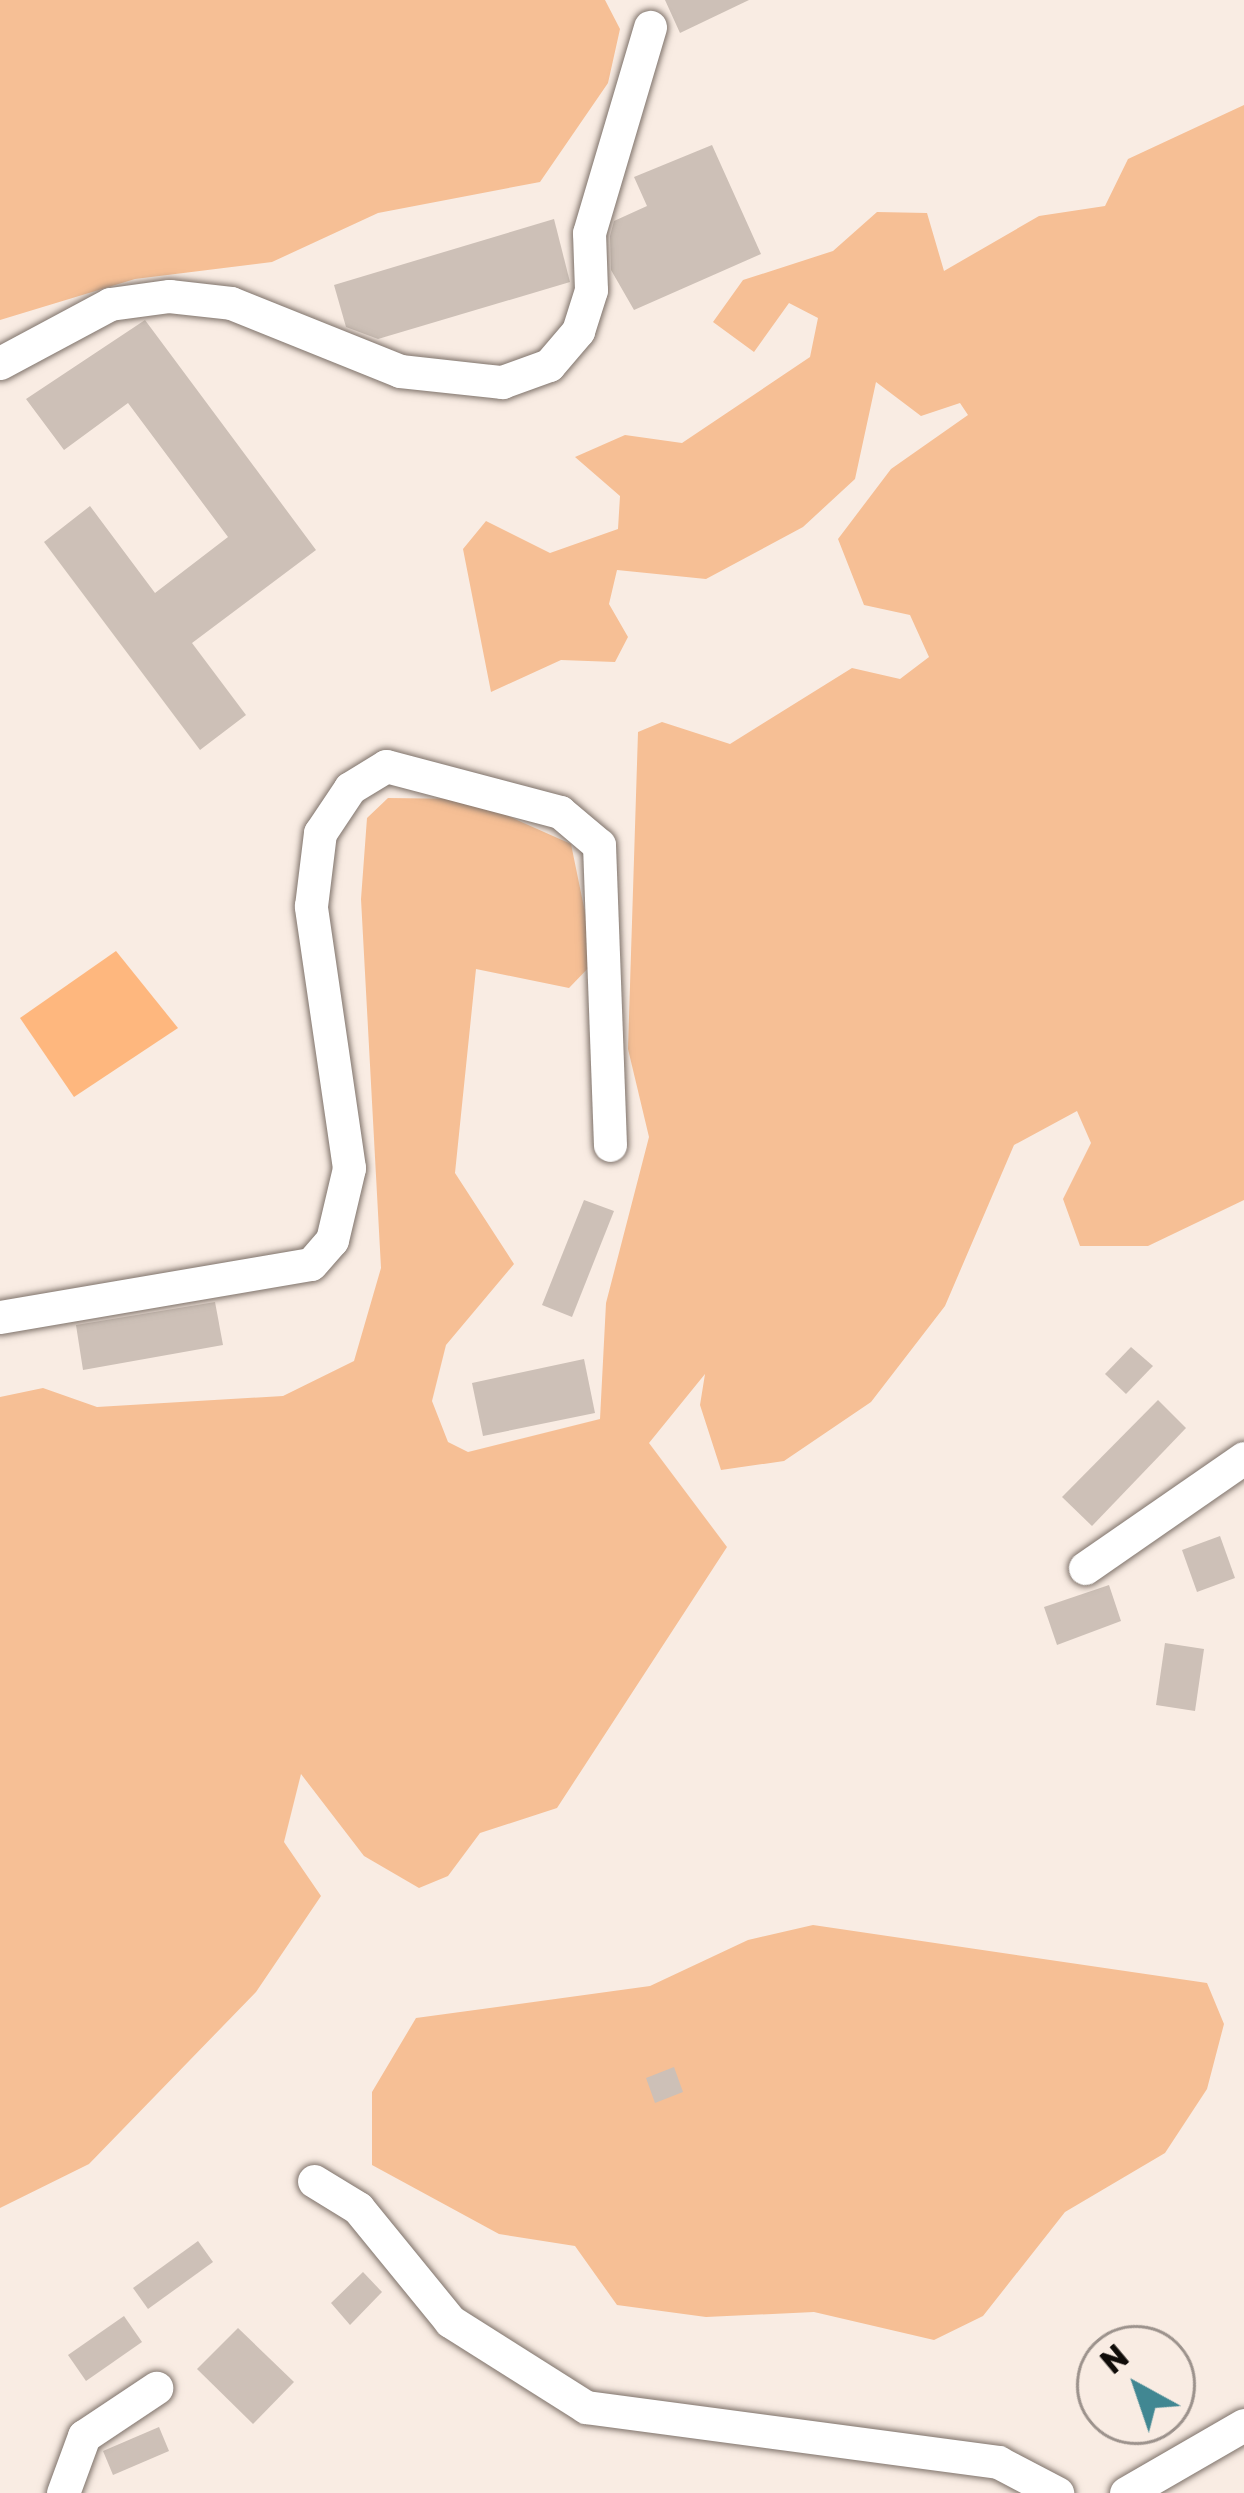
<!DOCTYPE html>
<style>
body{margin:0}
#map{position:relative;width:1244px;height:2493px;overflow:hidden;background:#f9ece3;font-family:Rubik,sans-serif}
div>[style]{position:absolute}
[style*='--x']{left:calc(var(--x)*1px);top:calc(var(--y)*1px);width:calc(var(--w)*1px);rotate:calc(var(--a)*1deg)}
.green>*{inset:0;background:#f6bf95}
.water>*{inset:0;background:#feb77e}
.building>*{inset:0;background:#cdc0b7}
.roads{filter:drop-shadow(0 0 3px #7e726a) drop-shadow(0 0 3px #7e726a)}
.street>*{height:33px;margin:-16.5px;padding:0 16.5px;transform-origin:16.5px;border-radius:16.5px;background:#fff}
span{translate:-50% -50%;white-space:nowrap;text-align:center;line-height:1.15;-webkit-text-stroke:9px #f9ece3;paint-order:stroke}
.north{position:absolute;left:1076px;top:2325px;width:120px;height:120px;box-sizing:border-box;background:#f9ece3;border:3px solid #9c928c;border-radius:50%;rotate:320deg;font-size:33px;font-weight:700;line-height:48px;text-align:center;color:#100c09}
.north::after{content:'';display:block;margin:auto;width:42px;height:54px;background:#418792;clip-path:polygon(50% 0,100% 100%,50% 72%,0 100%)}
</style>
<div id="map">
<div class="green">
<div style="clip-path:polygon(0 0,605px 0,620px 29px,608px 83px,540px 182px,378px 213px,272px 262px,135px 279px,0 320px)"></div>
<div style="clip-path:polygon(1244px 105px,1244px 1200px,1148px 1246px,1080px 1246px,1063px 1199px,1091px 1143px,1077px 1111px,1014px 1145px,945px 1306px,871px 1402px,784px 1461px,721px 1470px,700px 1405px,705px 1374px,649px 1443px,727px 1547px,557px 1808px,480px 1833px,448px 1876px,419px 1888px,364px 1856px,301px 1774px,284px 1842px,321px 1896px,256px 1992px,89px 2164px,0 2208px,0 1397px,43px 1388px,97px 1407px,283px 1396px,354px 1361px,381px 1268px,361px 899px,367px 818px,388px 798px,470px 799px,571px 844px,595px 961px,569px 988px,476px 969px,455px 1173px,514px 1264px,446px 1345px,432px 1401px,448px 1442px,468px 1452px,600px 1419px,606px 1303px,649px 1137px,628px 1049px,638px 732px,662px 722px,730px 744px,852px 668px,900px 679px,929px 657px,910px 615px,864px 605px,838px 539px,891px 469px,968px 415px,960px 403px,921px 416px,876px 382px,855px 479px,803px 527px,706px 579px,617px 570px,609px 604px,628px 637px,615px 662px,561px 660px,491px 692px,463px 549px,486px 521px,550px 553px,618px 529px,620px 496px,575px 457px,625px 435px,682px 443px,810px 357px,818px 318px,789px 303px,754px 352px,713px 322px,743px 280px,833px 251px,877px 212px,927px 213px,944px 271px,1039px 216px,1105px 206px,1128px 159px)"></div>
<div style="clip-path:polygon(813px 1925px,1207px 1983px,1224px 2024px,1207px 2089px,1165px 2153px,1065px 2212px,983px 2316px,934px 2340px,814px 2312px,706px 2317px,617px 2305px,575px 2246px,499px 2234px,372px 2165px,372px 2092px,416px 2018px,650px 1986px,748px 1940px)"></div>
</div>
<div class="water">
<div style="clip-path:polygon(116px 951px,178px 1028px,74px 1097px,20px 1018px)"></div>
</div>
<div class="building">
<div style="clip-path:polygon(665px 0,749px 0,680px 33px)"></div>
<div style="clip-path:polygon(712px 145px,761px 254px,634px 310px,611px 270px,610px 236px,614px 221px,647px 206px,634px 177px)"></div>
<div style="clip-path:polygon(554px 219px,570px 282px,378px 339px,346px 327px,334px 285px)"></div>
<div style="clip-path:polygon(145px 320px,316px 550px,192px 643px,246px 715px,200px 750px,44px 542px,90px 506px,155px 593px,228px 537px,128px 403px,64px 450px,26px 399px)"></div>
<div style="clip-path:polygon(584px 1200px,614px 1211px,572px 1317px,542px 1305px)"></div>
<div style="clip-path:polygon(215px 1302px,223px 1345px,83px 1370px,76px 1325px)"></div>
<div style="clip-path:polygon(1131px 1347px,1153px 1366px,1126px 1394px,1105px 1374px)"></div>
<div style="clip-path:polygon(584px 1359px,595px 1413px,483px 1436px,472px 1383px)"></div>
<div style="clip-path:polygon(1158px 1400px,1186px 1428px,1092px 1526px,1062px 1497px)"></div>
<div style="clip-path:polygon(1220px 1536px,1235px 1578px,1197px 1592px,1182px 1550px)"></div>
<div style="clip-path:polygon(1109px 1585px,1121px 1621px,1057px 1645px,1044px 1607px)"></div>
<div style="clip-path:polygon(1165px 1643px,1204px 1649px,1195px 1711px,1156px 1705px)"></div>
<div style="clip-path:polygon(674px 2067px,683px 2092px,655px 2103px,646px 2078px)"></div>
<div style="clip-path:polygon(198px 2241px,213px 2262px,148px 2309px,133px 2288px)"></div>
<div style="clip-path:polygon(363px 2272px,382px 2292px,350px 2325px,331px 2303px)"></div>
<div style="clip-path:polygon(124px 2316px,142px 2342px,86px 2381px,68px 2355px)"></div>
<div style="clip-path:polygon(238px 2328px,294px 2382px,253px 2424px,197px 2369px)"></div>
<div style="clip-path:polygon(159px 2427px,169px 2451px,113px 2475px,103px 2451px)"></div>
</div>
<div class="roads">
<div class="street">
<div style="--x:0;--y:363;--w:125;--a:-28.2"></div>
<div style="--x:110;--y:304;--w:60;--a:-7.7"></div>
<div style="--x:169;--y:296;--w:62;--a:6.4"></div>
<div style="--x:231;--y:303;--w:182;--a:21.9"></div>
<div style="--x:400;--y:371;--w:103;--a:6.2"></div>
<div style="--x:502;--y:382;--w:50;--a:-19.9"></div>
<div style="--x:549;--y:365;--w:45;--a:-49.5"></div>
<div style="--x:578;--y:331;--w:43;--a:-72.4"></div>
<div style="--x:591;--y:290;--w:57;--a:-92"></div>
<div style="--x:589;--y:233;--w:215;--a:-73.5"></div>
<div style="--x:0;--y:1317;--w:315;--a:-9.7"></div>
<div style="--x:311;--y:1264;--w:32;--a:-49"></div>
<div style="--x:332;--y:1240;--w:74;--a:-76.7"></div>
<div style="--x:349;--y:1168;--w:265;--a:-98.3"></div>
<div style="--x:311;--y:906;--w:74;--a:-83"></div>
<div style="--x:320;--y:833;--w:54;--a:-56.3"></div>
<div style="--x:350;--y:788;--w:42;--a:-31.4"></div>
<div style="--x:386;--y:766;--w:180;--a:14.8"></div>
<div style="--x:560;--y:812;--w:51;--a:40.2"></div>
<div style="--x:599;--y:845;--w:300;--a:87.9"></div>
<div style="--x:1085;--y:1568;--w:193;--a:-34.7"></div>
<div style="--x:314;--y:2181;--w:52;--a:31.5"></div>
<div style="--x:358;--y:2208;--w:146;--a:50.8"></div>
<div style="--x:450;--y:2321;--w:161;--a:32.3"></div>
<div style="--x:586;--y:2407;--w:416;--a:7.6"></div>
<div style="--x:998;--y:2462;--w:67;--a:27.7"></div>
<div style="--x:63;--y:2493;--w:61;--a:-69.8"></div>
<div style="--x:84;--y:2436;--w:87;--a:-33.7"></div>
<div style="--x:1126;--y:2493;--w:136;--a:-30"></div>
</div>
</div>
<div class="north">N</div>
</div>
